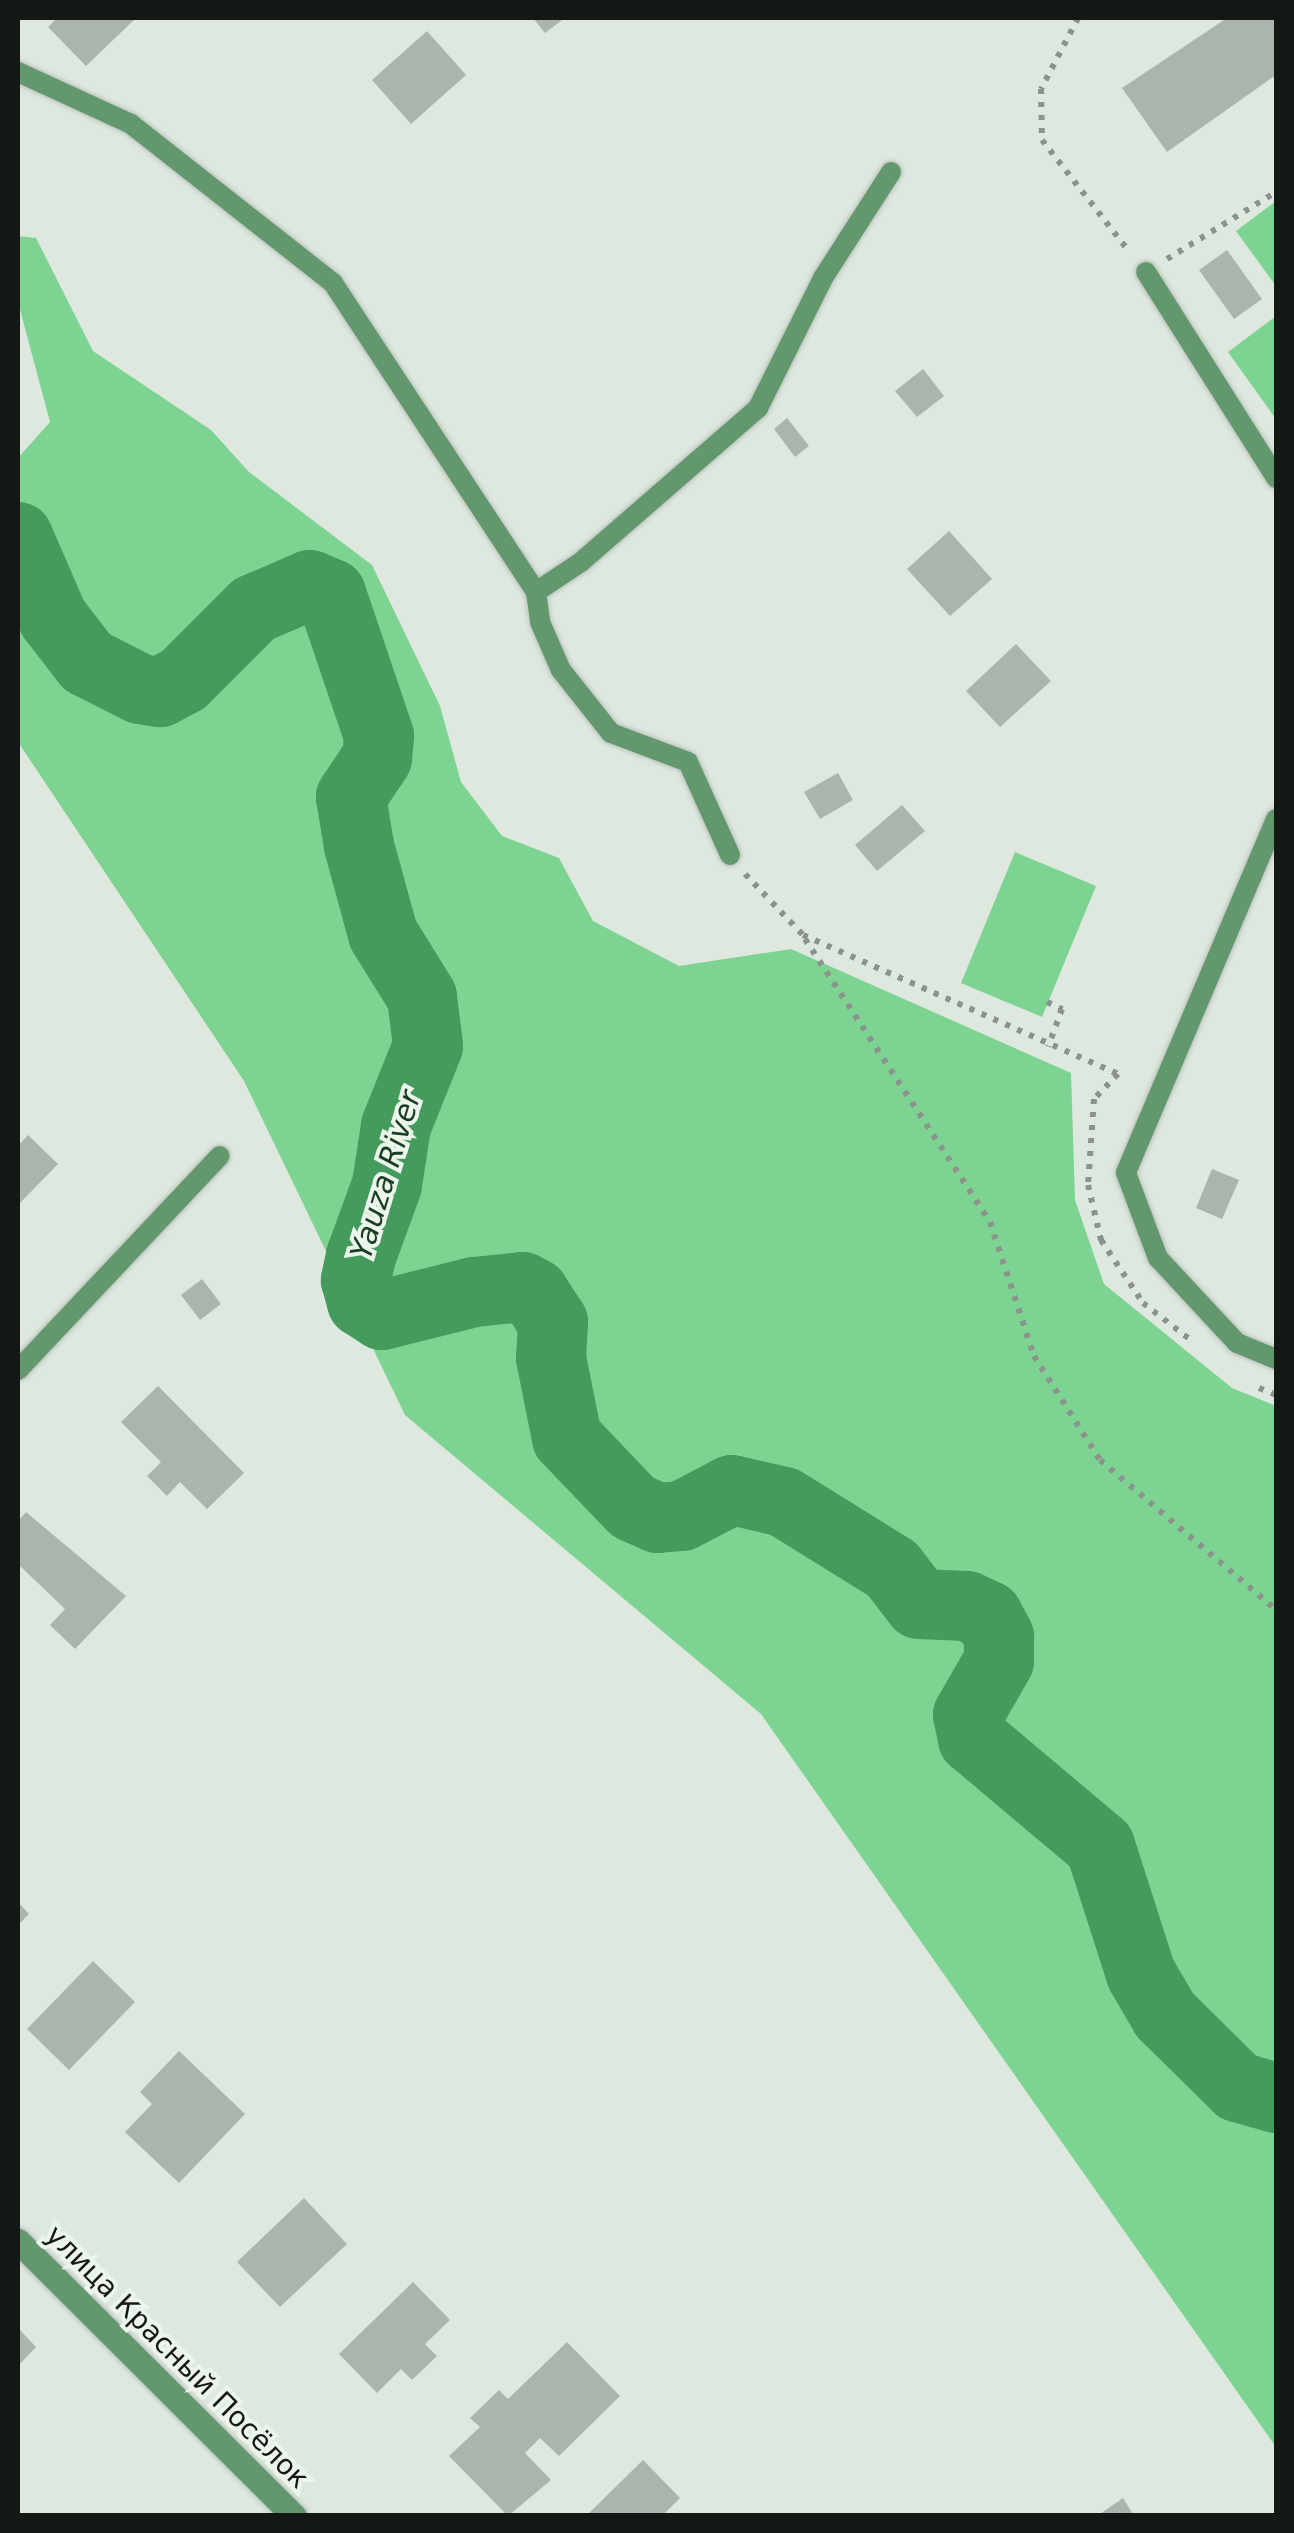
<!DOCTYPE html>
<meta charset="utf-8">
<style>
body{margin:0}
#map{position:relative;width:1294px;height:2533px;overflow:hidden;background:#dee8df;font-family:"DejaVu Sans",sans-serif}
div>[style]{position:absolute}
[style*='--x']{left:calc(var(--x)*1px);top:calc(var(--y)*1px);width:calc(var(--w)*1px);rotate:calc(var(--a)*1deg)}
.green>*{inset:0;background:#7dd392}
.river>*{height:70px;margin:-35px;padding:0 35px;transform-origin:35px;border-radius:35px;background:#449b5d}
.building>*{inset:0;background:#abb5ad}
.path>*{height:6px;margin-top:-3px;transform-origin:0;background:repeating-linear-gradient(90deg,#8b938c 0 5px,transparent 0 13px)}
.roads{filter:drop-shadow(0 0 2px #bac3bb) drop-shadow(0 0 2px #bac3bb)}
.service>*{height:20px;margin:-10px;padding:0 10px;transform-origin:10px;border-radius:10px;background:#63986f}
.tertiary>*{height:25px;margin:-12.5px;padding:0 12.5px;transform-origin:12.5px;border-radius:12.5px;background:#63986f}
span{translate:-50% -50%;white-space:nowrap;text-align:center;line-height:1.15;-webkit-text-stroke:8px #ebf5ec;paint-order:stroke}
.street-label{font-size:28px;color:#141815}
.water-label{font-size:30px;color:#193d23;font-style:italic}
.frame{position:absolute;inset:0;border:20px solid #141815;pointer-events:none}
</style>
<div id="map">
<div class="green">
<div style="clip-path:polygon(1276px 201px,1276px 286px,1236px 231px)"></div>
<div style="clip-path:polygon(18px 236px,36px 238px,93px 351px,211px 430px,249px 472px,372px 565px,440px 706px,461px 782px,502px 836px,559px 858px,593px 921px,679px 966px,791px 949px,1071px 1073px,1075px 1200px,1104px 1284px,1232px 1388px,1276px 1406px,1276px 2447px,761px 1714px,405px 1415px,244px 1081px,18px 742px,18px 458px,50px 422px,18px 302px)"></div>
<div style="clip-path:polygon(1276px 316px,1276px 419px,1228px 352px)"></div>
<div style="clip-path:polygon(1015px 852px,1096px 886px,1042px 1017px,961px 983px)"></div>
</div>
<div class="river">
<div style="--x:18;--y:537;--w:88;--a:66.6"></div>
<div style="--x:53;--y:618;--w:56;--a:52.3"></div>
<div style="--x:87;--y:662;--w:59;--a:27"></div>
<div style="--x:140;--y:689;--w:20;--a:9"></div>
<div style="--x:160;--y:692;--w:26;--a:-28"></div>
<div style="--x:183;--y:680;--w:100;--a:-45"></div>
<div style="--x:254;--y:609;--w:61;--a:-23.2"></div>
<div style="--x:310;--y:585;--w:23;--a:23"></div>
<div style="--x:331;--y:594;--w:150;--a:71.3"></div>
<div style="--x:379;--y:736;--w:22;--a:95"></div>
<div style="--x:377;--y:758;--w:47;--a:123.7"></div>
<div style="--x:351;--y:797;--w:50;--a:80.7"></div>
<div style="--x:359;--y:846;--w:91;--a:74.7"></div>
<div style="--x:383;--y:934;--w:74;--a:58.2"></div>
<div style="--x:422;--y:997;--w:49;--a:83"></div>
<div style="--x:428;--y:1046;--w:86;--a:111.8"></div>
<div style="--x:396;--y:1126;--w:60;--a:98.7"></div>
<div style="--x:387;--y:1185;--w:76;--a:110.1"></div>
<div style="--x:361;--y:1256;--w:25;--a:102"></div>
<div style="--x:356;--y:1280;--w:23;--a:75"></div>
<div style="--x:362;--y:1302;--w:24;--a:33"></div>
<div style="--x:382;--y:1315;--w:95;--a:-14"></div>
<div style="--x:474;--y:1292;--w:49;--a:-5.8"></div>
<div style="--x:523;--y:1287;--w:13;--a:29"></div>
<div style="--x:534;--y:1293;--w:35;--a:57"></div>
<div style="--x:553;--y:1322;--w:36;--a:93"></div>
<div style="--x:551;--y:1358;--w:82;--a:78.7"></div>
<div style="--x:567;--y:1438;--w:95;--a:46.3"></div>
<div style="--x:633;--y:1507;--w:27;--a:24"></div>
<div style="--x:658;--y:1518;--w:24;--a:-5"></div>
<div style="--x:682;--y:1516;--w:56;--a:-27.5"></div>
<div style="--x:732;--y:1490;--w:53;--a:13"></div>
<div style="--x:784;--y:1502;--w:127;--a:31.8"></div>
<div style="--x:892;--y:1569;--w:44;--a:52.4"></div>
<div style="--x:919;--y:1604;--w:48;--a:2.4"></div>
<div style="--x:967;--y:1606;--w:23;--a:25"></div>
<div style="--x:988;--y:1616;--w:24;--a:62"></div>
<div style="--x:999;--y:1637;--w:24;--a:90"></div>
<div style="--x:999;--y:1661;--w:62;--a:119.9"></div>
<div style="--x:968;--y:1715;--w:25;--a:78"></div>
<div style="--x:973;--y:1739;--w:166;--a:40.1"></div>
<div style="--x:1100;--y:1846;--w:134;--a:72.2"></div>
<div style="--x:1141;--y:1974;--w:48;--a:59.7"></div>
<div style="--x:1165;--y:2015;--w:103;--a:44.6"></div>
<div style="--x:1238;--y:2087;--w:40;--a:16"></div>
</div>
<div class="building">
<div style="clip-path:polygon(57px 18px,136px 18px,86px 66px,48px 27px)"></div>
<div style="clip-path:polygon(533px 18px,565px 18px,545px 33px)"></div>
<div style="clip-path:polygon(1227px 18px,1276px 18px,1276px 75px,1167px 152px,1122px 88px)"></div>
<div style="clip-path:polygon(427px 31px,466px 75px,411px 124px,372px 80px)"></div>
<div style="clip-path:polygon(1227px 250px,1262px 299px,1234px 319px,1199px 270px)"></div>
<div style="clip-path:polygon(923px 369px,944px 396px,917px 417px,895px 391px)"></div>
<div style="clip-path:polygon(787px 418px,809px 446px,795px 457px,774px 429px)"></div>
<div style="clip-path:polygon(949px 531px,992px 579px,950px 616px,907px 569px)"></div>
<div style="clip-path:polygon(1016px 644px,1051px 681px,1000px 727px,966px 691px)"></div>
<div style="clip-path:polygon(838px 773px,853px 800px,820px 819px,804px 792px)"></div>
<div style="clip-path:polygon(902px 805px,925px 831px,877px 871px,855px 845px)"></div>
<div style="clip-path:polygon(28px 1135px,58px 1164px,18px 1205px,18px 1146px)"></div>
<div style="clip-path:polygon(1212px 1169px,1239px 1180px,1222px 1219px,1196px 1208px)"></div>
<div style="clip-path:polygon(202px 1279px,221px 1304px,200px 1320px,181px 1295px)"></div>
<div style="clip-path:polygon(158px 1386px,244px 1473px,207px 1509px,180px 1482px,167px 1496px,147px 1476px,161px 1462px,121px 1422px)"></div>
<div style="clip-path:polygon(26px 1512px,126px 1596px,75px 1649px,50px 1625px,65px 1609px,18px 1564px,18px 1521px)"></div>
<div style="clip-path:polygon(18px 1902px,29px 1914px,18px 1925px)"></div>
<div style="clip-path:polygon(93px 1961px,135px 2002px,69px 2070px,27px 2029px)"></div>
<div style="clip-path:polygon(179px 2051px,245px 2114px,179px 2183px,125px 2132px,152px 2104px,140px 2092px)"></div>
<div style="clip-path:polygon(304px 2198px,347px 2244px,280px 2307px,237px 2262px)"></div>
<div style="clip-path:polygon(413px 2282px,450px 2320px,425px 2344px,437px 2356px,412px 2380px,401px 2369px,377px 2393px,339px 2354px)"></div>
<div style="clip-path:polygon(18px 2328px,36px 2347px,18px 2366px)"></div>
<div style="clip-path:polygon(567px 2342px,620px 2396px,559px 2456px,540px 2438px,525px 2453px,551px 2480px,508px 2516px,449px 2456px,480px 2427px,470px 2418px,499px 2390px,508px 2399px)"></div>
<div style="clip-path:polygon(643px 2460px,680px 2498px,662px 2516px,586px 2516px)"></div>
<div style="clip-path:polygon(1123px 2498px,1134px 2516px,1097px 2516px)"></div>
</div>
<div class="path">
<div style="--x:1078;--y:18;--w:80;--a:117.5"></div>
<div style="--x:1041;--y:89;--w:51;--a:88.9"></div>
<div style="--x:1042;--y:140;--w:140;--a:52"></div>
<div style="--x:1167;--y:259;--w:128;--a:-31.6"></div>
<div style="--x:745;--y:874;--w:84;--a:46.4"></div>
<div style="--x:803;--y:935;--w:344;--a:23.8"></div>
<div style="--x:1118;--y:1074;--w:35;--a:134"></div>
<div style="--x:1094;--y:1099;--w:86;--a:94"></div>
<div style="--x:1088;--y:1185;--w:57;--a:76.7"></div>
<div style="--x:1101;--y:1240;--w:76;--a:56.3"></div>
<div style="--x:1143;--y:1303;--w:62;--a:37.8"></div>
<div style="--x:805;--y:939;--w:338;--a:56.8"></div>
<div style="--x:990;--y:1222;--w:141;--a:71.8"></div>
<div style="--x:1034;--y:1356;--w:123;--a:57.6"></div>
<div style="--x:1100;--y:1460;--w:231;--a:40.4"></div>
<div style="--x:1047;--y:1002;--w:17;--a:25"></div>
<div style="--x:1062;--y:1009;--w:40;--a:110.2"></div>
<div style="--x:1259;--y:1388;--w:18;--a:22"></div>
</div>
<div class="roads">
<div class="service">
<div style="--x:18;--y:72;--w:124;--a:24.7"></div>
<div style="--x:131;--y:124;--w:257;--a:38.2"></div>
<div style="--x:333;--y:283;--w:370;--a:56.7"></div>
<div style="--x:536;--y:592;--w:54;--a:-33.7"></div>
<div style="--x:581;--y:562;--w:235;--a:-41"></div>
<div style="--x:758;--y:408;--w:145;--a:-63.4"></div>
<div style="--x:823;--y:278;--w:126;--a:-57.3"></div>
<div style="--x:1146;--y:272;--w:244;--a:57.7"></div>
<div style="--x:536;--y:592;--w:30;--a:82"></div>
<div style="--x:540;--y:622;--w:52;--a:66.4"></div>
<div style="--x:561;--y:670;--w:80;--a:51.6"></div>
<div style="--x:611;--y:733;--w:82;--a:20.6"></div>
<div style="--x:688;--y:762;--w:102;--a:65.7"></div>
<div style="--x:1276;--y:819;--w:384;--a:113"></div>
<div style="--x:1126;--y:1173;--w:91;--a:69.4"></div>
<div style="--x:1158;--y:1258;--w:116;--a:47.1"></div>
<div style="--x:1237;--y:1343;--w:42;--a:22.3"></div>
<div style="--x:18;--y:1370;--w:294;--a:-46.7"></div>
</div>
<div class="tertiary">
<div style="--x:18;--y:2241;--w:390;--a:44.9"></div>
</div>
</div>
<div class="street-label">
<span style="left:177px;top:2357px;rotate:45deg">улица Красный Посёлок</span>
</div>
<div class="water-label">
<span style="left:386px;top:1175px;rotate:-73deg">Yauza River</span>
</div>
<div class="frame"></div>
</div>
